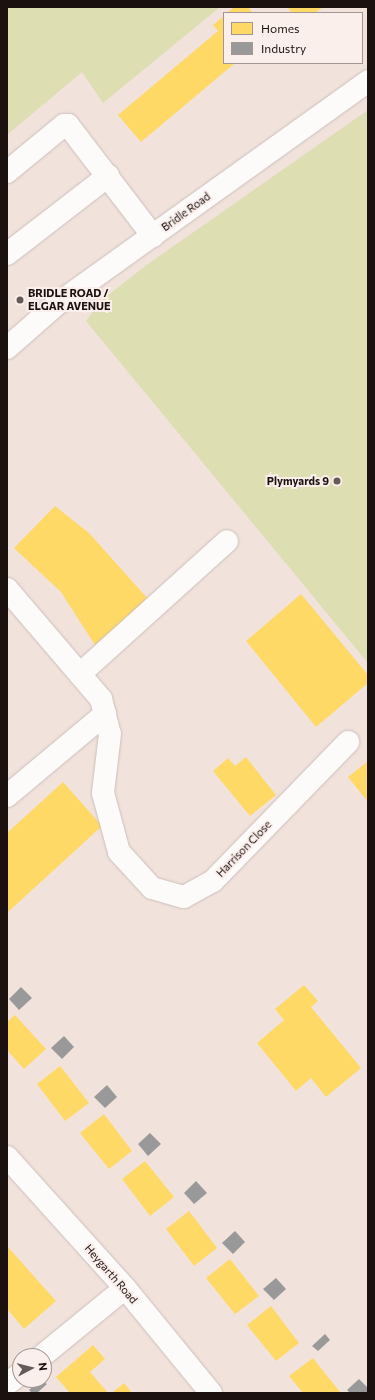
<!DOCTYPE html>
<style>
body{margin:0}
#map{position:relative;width:375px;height:1400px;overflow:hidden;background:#f1e2dc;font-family:Commissioner,sans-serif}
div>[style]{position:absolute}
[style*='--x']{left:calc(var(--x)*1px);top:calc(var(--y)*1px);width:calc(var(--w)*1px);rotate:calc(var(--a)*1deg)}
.green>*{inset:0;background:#dddeb2}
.homes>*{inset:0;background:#ffd966}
.industry>*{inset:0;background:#999}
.roads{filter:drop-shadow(0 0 1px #cbbfba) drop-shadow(0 0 1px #cbbfba)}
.minor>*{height:22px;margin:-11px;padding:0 11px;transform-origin:11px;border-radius:11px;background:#fdfbfa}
.dots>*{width:11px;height:11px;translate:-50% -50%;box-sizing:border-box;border:2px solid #fbefeb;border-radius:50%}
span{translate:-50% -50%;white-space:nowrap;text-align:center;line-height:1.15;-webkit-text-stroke:4px #fbefeb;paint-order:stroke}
.street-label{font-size:11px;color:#1b110e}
.poi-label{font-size:11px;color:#1b110e;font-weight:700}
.left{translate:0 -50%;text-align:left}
.right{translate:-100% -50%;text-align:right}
.frame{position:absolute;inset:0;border:8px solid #1b110e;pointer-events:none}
.legend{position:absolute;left:223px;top:12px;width:140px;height:52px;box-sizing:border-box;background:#fbefeb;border:1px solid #a19693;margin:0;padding:5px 7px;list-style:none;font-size:12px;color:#1b110e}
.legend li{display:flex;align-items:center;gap:8px;height:20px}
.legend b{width:20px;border:1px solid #a19693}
.north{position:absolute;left:12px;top:1348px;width:40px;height:40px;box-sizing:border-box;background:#fbefeb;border:1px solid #a19693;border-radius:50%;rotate:83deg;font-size:11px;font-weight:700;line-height:16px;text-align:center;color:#1b110e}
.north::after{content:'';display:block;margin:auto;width:14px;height:18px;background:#665a56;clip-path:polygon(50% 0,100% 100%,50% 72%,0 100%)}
</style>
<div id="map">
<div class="green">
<div style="clip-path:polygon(7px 7px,220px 7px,103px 103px,82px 72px,7px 135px)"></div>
<div style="clip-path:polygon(368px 110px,368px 663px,86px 321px,103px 299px,148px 264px)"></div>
</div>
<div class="homes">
<div style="clip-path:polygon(234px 7px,248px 7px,253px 13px,227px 13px)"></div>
<div style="clip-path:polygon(287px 7px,323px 7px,315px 13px,292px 13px)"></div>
<div style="clip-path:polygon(224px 16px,224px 63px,235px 63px,141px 142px,118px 115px,218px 31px,213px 25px)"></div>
<div style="clip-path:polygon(55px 506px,89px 533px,148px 599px,95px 645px,61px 592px,14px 548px)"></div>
<div style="clip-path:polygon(301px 594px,368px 675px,368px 683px,316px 727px,246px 641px)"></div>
<div style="clip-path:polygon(246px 757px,276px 795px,250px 816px,213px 771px,228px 758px,235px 766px)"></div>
<div style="clip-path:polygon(368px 761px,368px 802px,348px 777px)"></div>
<div style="clip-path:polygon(63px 782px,102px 826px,7px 913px,7px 833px)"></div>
<div style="clip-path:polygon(304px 985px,318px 1001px,311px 1007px,361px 1068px,326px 1097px,311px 1078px,296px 1091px,257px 1043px,284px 1020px,275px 1009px)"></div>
<div style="clip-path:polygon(15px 1015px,46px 1049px,24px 1069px,7px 1050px,7px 1022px)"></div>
<div style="clip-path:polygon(60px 1066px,89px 1103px,65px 1121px,37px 1084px)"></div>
<div style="clip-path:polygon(104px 1114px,132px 1151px,109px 1169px,80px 1133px)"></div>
<div style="clip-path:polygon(145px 1161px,174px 1197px,150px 1216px,122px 1179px)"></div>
<div style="clip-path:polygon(189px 1211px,217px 1248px,194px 1266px,166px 1229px)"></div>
<div style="clip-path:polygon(7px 1246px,56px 1301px,24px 1329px,7px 1309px)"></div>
<div style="clip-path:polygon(230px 1259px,259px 1296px,235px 1314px,206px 1278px)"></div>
<div style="clip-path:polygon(271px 1306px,299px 1343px,276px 1361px,247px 1325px)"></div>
<div style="clip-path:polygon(93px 1345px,105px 1359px,90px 1372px,108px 1393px,70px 1393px,56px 1377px)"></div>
<div style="clip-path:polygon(313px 1358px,327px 1376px,341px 1393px,303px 1393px,289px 1376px)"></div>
<div style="clip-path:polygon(124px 1383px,132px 1393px,112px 1393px)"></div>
</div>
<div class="industry">
<div style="clip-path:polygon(21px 987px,32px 998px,19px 1010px,9px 999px)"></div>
<div style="clip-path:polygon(64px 1036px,74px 1047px,62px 1059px,51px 1048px)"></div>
<div style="clip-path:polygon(107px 1085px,117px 1097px,105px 1108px,94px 1097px)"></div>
<div style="clip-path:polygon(150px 1133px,161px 1144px,148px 1156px,138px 1144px)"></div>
<div style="clip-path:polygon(196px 1181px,207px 1193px,194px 1204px,184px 1193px)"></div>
<div style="clip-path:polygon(235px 1231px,245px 1242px,233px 1254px,222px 1243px)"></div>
<div style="clip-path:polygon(276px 1278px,286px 1289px,274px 1300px,263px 1289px)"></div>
<div style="clip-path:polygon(325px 1334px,330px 1340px,318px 1351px,312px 1346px)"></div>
<div style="clip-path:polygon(359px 1379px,368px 1388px,368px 1392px,350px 1393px,347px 1390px)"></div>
<div style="clip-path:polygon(40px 1380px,47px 1384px,37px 1393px,32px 1393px,29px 1390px)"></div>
</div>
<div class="roads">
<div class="minor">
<div style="--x:7;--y:172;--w:74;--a:-39.5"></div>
<div style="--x:64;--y:125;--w:4;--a:0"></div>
<div style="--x:68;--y:125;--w:140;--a:52.6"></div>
<div style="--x:7;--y:254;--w:128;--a:-37.7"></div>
<div style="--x:7;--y:348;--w:67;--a:-41.3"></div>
<div style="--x:57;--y:304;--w:383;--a:-35.6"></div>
<div style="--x:7;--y:589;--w:145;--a:49.5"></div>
<div style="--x:101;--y:699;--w:36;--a:76"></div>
<div style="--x:110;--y:734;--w:59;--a:96.8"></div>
<div style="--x:103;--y:793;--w:61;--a:74.8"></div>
<div style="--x:119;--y:852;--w:49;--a:47.5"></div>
<div style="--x:152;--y:888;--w:33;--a:16"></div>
<div style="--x:184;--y:897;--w:33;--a:-29"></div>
<div style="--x:213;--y:881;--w:194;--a:-45.8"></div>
<div style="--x:80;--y:674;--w:198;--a:-42.1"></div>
<div style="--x:7;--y:796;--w:128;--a:-39.9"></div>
<div style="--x:7;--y:1157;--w:176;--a:48"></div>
<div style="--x:125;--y:1288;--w:136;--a:50.7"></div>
<div style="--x:42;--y:1356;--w:107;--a:-39.3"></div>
<div style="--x:7;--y:1384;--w:16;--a:-38"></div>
</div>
</div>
<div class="dots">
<div style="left:20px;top:300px;background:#665a56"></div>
<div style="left:337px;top:481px;background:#665a56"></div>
</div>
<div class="street-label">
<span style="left:186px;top:212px;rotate:-36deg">Bridle Road</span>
<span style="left:244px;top:849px;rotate:-46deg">Harrison Close</span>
<span style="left:111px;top:1274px;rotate:49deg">Heygarth Road</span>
</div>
<div class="poi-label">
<span class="left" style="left:28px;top:300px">BRIDLE ROAD /<br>ELGAR AVENUE</span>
<span class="right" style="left:329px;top:481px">Plymyards 9</span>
</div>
<div class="frame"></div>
<ul class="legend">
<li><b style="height:11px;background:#ffd966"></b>Homes</li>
<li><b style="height:11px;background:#999"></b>Industry</li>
</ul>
<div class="north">N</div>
</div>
